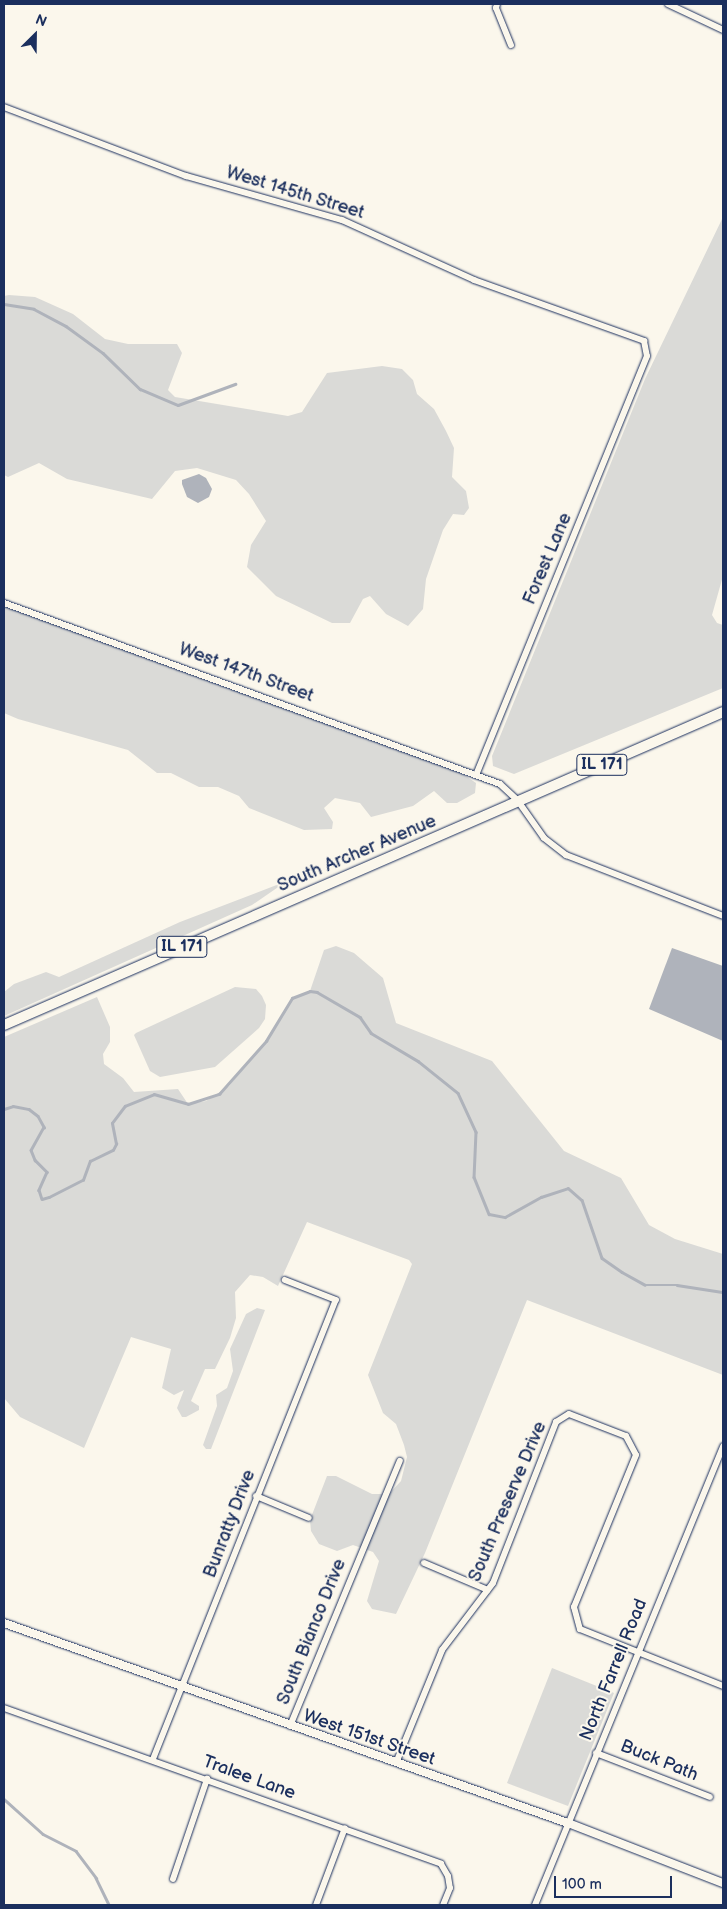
<!DOCTYPE html>
<style>
body{margin:0}
#map{position:relative;width:727px;height:1909px;overflow:hidden;background:#fbf7ec;font-family:"Balsamiq Sans",sans-serif}
div>[style]{position:absolute}
[style*='--x']{left:calc(var(--x)*1px);top:calc(var(--y)*1px);width:calc(var(--w)*1px);rotate:calc(var(--a)*1deg)}
.green>*{inset:0;background:#dadad7}
.water>*{inset:0;background:#afb3bb}
.stream>*{height:2.5px;margin:-1.25px;padding:0 1.25px;transform-origin:1.25px;border-radius:1.25px;background:#afb3bb}
.roads{filter:drop-shadow(0 0 1px #1b2f5e) drop-shadow(0 0 1px #1b2f5e)}
.minor>*{height:6px;margin:-3px;padding:0 3px;transform-origin:3px;border-radius:3px;background:#fbf7ec}
.tertiary>*{height:8px;margin:-4px;padding:0 4px;transform-origin:4px;border-radius:4px;background:#fbf7ec}
.primary>*{height:10px;margin:-5px;padding:0 5px;transform-origin:5px;border-radius:5px;background:#fbf7ec}
span{translate:-50% -50%;white-space:nowrap;text-align:center;line-height:1.15;-webkit-text-stroke:4px #fbf7ec;paint-order:stroke}
.shield-label span{padding:1px 4px;background:#fbf7ec;border:1px solid;border-radius:4px;-webkit-text-stroke-width:0}
.shield-label{font-size:16px;color:#1b2f5e;font-weight:700}
.street-label{font-size:18px;color:#1b2f5e}
.frame{position:absolute;inset:0;border:5px solid #1b2f5e;pointer-events:none}
.north{position:absolute;left:10px;top:10px;width:50px;height:50px;-webkit-text-stroke:4px #fbf7ec;paint-order:stroke;rotate:23deg;font-size:14px;font-weight:700;line-height:20px;text-align:center;color:#1b2f5e}
.north::after{content:'';display:block;margin:auto;width:18px;height:22px;background:#1b2f5e;clip-path:polygon(50% 0,100% 100%,50% 72%,0 100%)}
.scale{position:absolute;left:554px;top:1876px;width:118px;height:22px;box-sizing:border-box;border:2px solid #1b2f5e;border-top:0;padding-left:6px;font-size:15px;line-height:18px;white-space:nowrap;color:#1b2f5e;-webkit-text-stroke:4px #fbf7ec;paint-order:stroke}
</style>
<div id="map">
<div class="green">
<div style="clip-path:polygon(723px 217px,723px 576px,712px 615px,717px 623px,723px 625px,723px 688px,514px 774px,493px 766px,492px 756px,645px 379px)"></div>
<div style="clip-path:polygon(9px 295px,35px 297px,73px 314px,105px 339px,128px 344px,177px 344px,182px 353px,168px 390px,175px 397px,288px 416px,302px 412px,327px 373px,382px 366px,402px 369px,413px 380px,417px 394px,434px 409px,446px 431px,454px 448px,452px 477px,466px 491px,469px 508px,464px 515px,453px 514px,443px 530px,426px 579px,423px 609px,408px 626px,386px 614px,370px 596px,363px 599px,350px 623px,332px 623px,276px 596px,247px 567px,251px 545px,266px 521px,249px 494px,236px 480px,197px 468px,175px 471px,152px 499px,67px 479px,39px 463px,8px 477px,4px 475px,4px 296px)"></div>
<div style="clip-path:polygon(4px 603px,460px 772px,476px 783px,475px 793px,457px 803px,447px 803px,434px 791px,413px 806px,371px 817px,360px 803px,335px 798px,324px 808px,333px 822px,332px 829px,304px 830px,249px 808px,239px 796px,218px 787px,199px 787px,171px 773px,157px 773px,128px 750px,18px 719px,4px 713px)"></div>
<div style="clip-path:polygon(287px 881px,252px 905px,4px 1016px,4px 992px,14px 984px,46px 972px,59px 977px,180px 922px)"></div>
<div style="clip-path:polygon(336px 946px,354px 953px,383px 978px,396px 1023px,492px 1061px,564px 1151px,621px 1178px,649px 1225px,675px 1239px,723px 1254px,723px 1375px,527px 1300px,425px 1553px,396px 1614px,372px 1609px,367px 1601px,379px 1561px,373px 1552px,353px 1545px,337px 1551px,319px 1544px,311px 1531px,310px 1520px,327px 1476px,336px 1476px,372px 1494px,389px 1494px,401px 1481px,407px 1457px,404px 1445px,396px 1424px,383px 1413px,368px 1375px,412px 1264px,409px 1260px,307px 1222px,278px 1286px,263px 1277px,250px 1275px,235px 1292px,236px 1318px,230px 1338px,215px 1369px,205px 1369px,191px 1401px,199px 1406px,199px 1410px,186px 1417px,182px 1417px,177px 1408px,184px 1390px,174px 1395px,162px 1388px,171px 1349px,131px 1337px,84px 1448px,20px 1417px,4px 1398px,4px 1037px,97px 997px,110px 1027px,110px 1042px,103px 1054px,104px 1064px,123px 1078px,134px 1092px,178px 1089px,188px 1104px,206px 1101px,229px 1086px,266px 1041px,292px 998px,310px 991px,324px 950px)"></div>
<div style="clip-path:polygon(235px 987px,256px 989px,262px 996px,266px 1005px,265px 1019px,259px 1028px,215px 1067px,160px 1077px,150px 1071px,134px 1035px,136px 1033px)"></div>
<div style="clip-path:polygon(257px 1308px,265px 1310px,211px 1449px,206px 1449px,203px 1445px,217px 1406px,216px 1395px,227px 1388px,233px 1371px,230px 1349px,246px 1314px)"></div>
<div style="clip-path:polygon(552px 1668px,614px 1693px,568px 1806px,507px 1783px)"></div>
</div>
<div class="water">
<div style="clip-path:polygon(199px 474px,206px 478px,212px 489px,209px 497px,198px 503px,187px 497px,182px 484px,182px 480px)"></div>
<div style="clip-path:polygon(672px 948px,723px 966px,723px 1041px,649px 1009px)"></div>
</div>
<div class="stream">
<div style="--x:4;--y:304;--w:30;--a:9"></div>
<div style="--x:34;--y:309;--w:36;--a:28"></div>
<div style="--x:66;--y:326;--w:46;--a:36.1"></div>
<div style="--x:103;--y:353;--w:52;--a:44.2"></div>
<div style="--x:140;--y:389;--w:41;--a:22.8"></div>
<div style="--x:178;--y:405;--w:61;--a:-20.2"></div>
<div style="--x:4;--y:1109;--w:9;--a:-18"></div>
<div style="--x:13;--y:1106;--w:16;--a:11"></div>
<div style="--x:29;--y:1109;--w:11;--a:38"></div>
<div style="--x:38;--y:1116;--w:13;--a:61"></div>
<div style="--x:44;--y:1127;--w:26;--a:119"></div>
<div style="--x:31;--y:1150;--w:11;--a:68"></div>
<div style="--x:35;--y:1160;--w:17;--a:45"></div>
<div style="--x:47;--y:1172;--w:20;--a:114"></div>
<div style="--x:39;--y:1190;--w:9;--a:72"></div>
<div style="--x:42;--y:1199;--w:7;--a:-16"></div>
<div style="--x:49;--y:1197;--w:38;--a:-27"></div>
<div style="--x:83;--y:1180;--w:20;--a:-70"></div>
<div style="--x:90;--y:1161;--w:25;--a:-26"></div>
<div style="--x:113;--y:1150;--w:7;--a:-63"></div>
<div style="--x:116;--y:1144;--w:21;--a:-101"></div>
<div style="--x:112;--y:1123;--w:21;--a:-53"></div>
<div style="--x:125;--y:1106;--w:31;--a:-22"></div>
<div style="--x:154;--y:1094;--w:35;--a:16"></div>
<div style="--x:188;--y:1104;--w:33;--a:-18"></div>
<div style="--x:219;--y:1094;--w:71;--a:-48.4"></div>
<div style="--x:266;--y:1041;--w:50;--a:-58.8"></div>
<div style="--x:292;--y:998;--w:19;--a:-21"></div>
<div style="--x:310;--y:991;--w:7;--a:8"></div>
<div style="--x:317;--y:992;--w:50;--a:30.2"></div>
<div style="--x:360;--y:1017;--w:19;--a:55"></div>
<div style="--x:371;--y:1033;--w:55;--a:30.8"></div>
<div style="--x:418;--y:1061;--w:51;--a:38.7"></div>
<div style="--x:458;--y:1093;--w:43;--a:65.2"></div>
<div style="--x:476;--y:1132;--w:45;--a:92.5"></div>
<div style="--x:474;--y:1177;--w:40;--a:68"></div>
<div style="--x:489;--y:1214;--w:16;--a:11"></div>
<div style="--x:505;--y:1217;--w:41;--a:-29.1"></div>
<div style="--x:541;--y:1197;--w:28;--a:-18"></div>
<div style="--x:568;--y:1188;--w:18;--a:41"></div>
<div style="--x:582;--y:1200;--w:61;--a:71"></div>
<div style="--x:602;--y:1258;--w:24;--a:35"></div>
<div style="--x:622;--y:1272;--w:26;--a:29"></div>
<div style="--x:645;--y:1285;--w:32;--a:0"></div>
<div style="--x:677;--y:1285;--w:47;--a:8.7"></div>
<div style="--x:4;--y:1799;--w:52;--a:41.9"></div>
<div style="--x:43;--y:1834;--w:37;--a:27"></div>
<div style="--x:76;--y:1851;--w:34;--a:53"></div>
<div style="--x:96;--y:1878;--w:30;--a:64"></div>
</div>
<div class="roads">
<div class="minor">
<div style="--x:497;--y:4;--w:4;--a:104"></div>
<div style="--x:496;--y:8;--w:40;--a:68"></div>
<div style="--x:668;--y:4;--w:61;--a:25.3"></div>
<div style="--x:4;--y:107;--w:195;--a:20.8"></div>
<div style="--x:186;--y:176;--w:162;--a:15.8"></div>
<div style="--x:342;--y:220;--w:145;--a:24.4"></div>
<div style="--x:474;--y:280;--w:181;--a:19.7"></div>
<div style="--x:644;--y:341;--w:15;--a:79"></div>
<div style="--x:647;--y:356;--w:452;--a:112.2"></div>
<div style="--x:4;--y:603;--w:528;--a:20.05"></div>
<div style="--x:500;--y:784;--w:25;--a:43"></div>
<div style="--x:518;--y:801;--w:45;--a:54.9"></div>
<div style="--x:544;--y:838;--w:28;--a:38"></div>
<div style="--x:566;--y:855;--w:168;--a:21.2"></div>
<div style="--x:256;--y:1496;--w:57;--a:22.5"></div>
<div style="--x:424;--y:1563;--w:69;--a:22.9"></div>
<div style="--x:4;--y:1708;--w:464;--a:19.6"></div>
<div style="--x:441;--y:1864;--w:14;--a:60"></div>
<div style="--x:448;--y:1876;--w:12;--a:81"></div>
<div style="--x:450;--y:1888;--w:18;--a:112"></div>
<div style="--x:290;--y:1726;--w:287;--a:-67.5"></div>
<div style="--x:596;--y:1753;--w:122;--a:21.1"></div>
<div style="--x:153;--y:1759;--w:494;--a:-68.3"></div>
<div style="--x:336;--y:1300;--w:55;--a:-158.6"></div>
<div style="--x:396;--y:1763;--w:122;--a:-67.8"></div>
<div style="--x:442;--y:1650;--w:84;--a:-52.7"></div>
<div style="--x:493;--y:1583;--w:173;--a:-68.6"></div>
<div style="--x:556;--y:1422;--w:15;--a:-32"></div>
<div style="--x:569;--y:1414;--w:61;--a:21.1"></div>
<div style="--x:626;--y:1436;--w:21;--a:62"></div>
<div style="--x:636;--y:1455;--w:164;--a:112.2"></div>
<div style="--x:574;--y:1607;--w:23;--a:75"></div>
<div style="--x:580;--y:1629;--w:154;--a:21.7"></div>
<div style="--x:173;--y:1879;--w:106;--a:-71.2"></div>
<div style="--x:316;--y:1905;--w:82;--a:-69.4"></div>
<div style="--x:535;--y:1905;--w:496;--a:-67.7"></div>
</div>
<div class="tertiary">
<div style="--x:4;--y:1623;--w:598;--a:19.53"></div>
<div style="--x:568;--y:1823;--w:166;--a:21.2"></div>
</div>
<div class="primary">
<div style="--x:4;--y:1025;--w:784;--a:-23.52"></div>
</div>
</div>
<div class="shield-label">
<span style="left:602px;top:765px">IL 171</span>
<span style="left:182px;top:947px">IL 171</span>
</div>
<div class="street-label">
<span style="left:295px;top:193px;rotate:17deg">West 145th Street</span>
<span style="left:548px;top:559px;rotate:-67deg">Forest Lane</span>
<span style="left:246px;top:673px;rotate:20deg">West 147th Street</span>
<span style="left:357px;top:854px;rotate:-23deg">South Archer Avenue</span>
<span style="left:508px;top:1502px;rotate:-67deg">South Preserve Drive</span>
<span style="left:230px;top:1524px;rotate:-69deg">Bunratty Drive</span>
<span style="left:312px;top:1632px;rotate:-68deg">South Bianco Drive</span>
<span style="left:614px;top:1670px;rotate:-68deg">North Farrell Road</span>
<span style="left:369px;top:1738px;rotate:19deg">West 151st Street</span>
<span style="left:659px;top:1761px;rotate:22deg">Buck Path</span>
<span style="left:249px;top:1778px;rotate:20deg">Tralee Lane</span>
</div>
<div class="frame"></div>
<div class="north">N</div>
<div class="scale">100 m</div>
</div>
